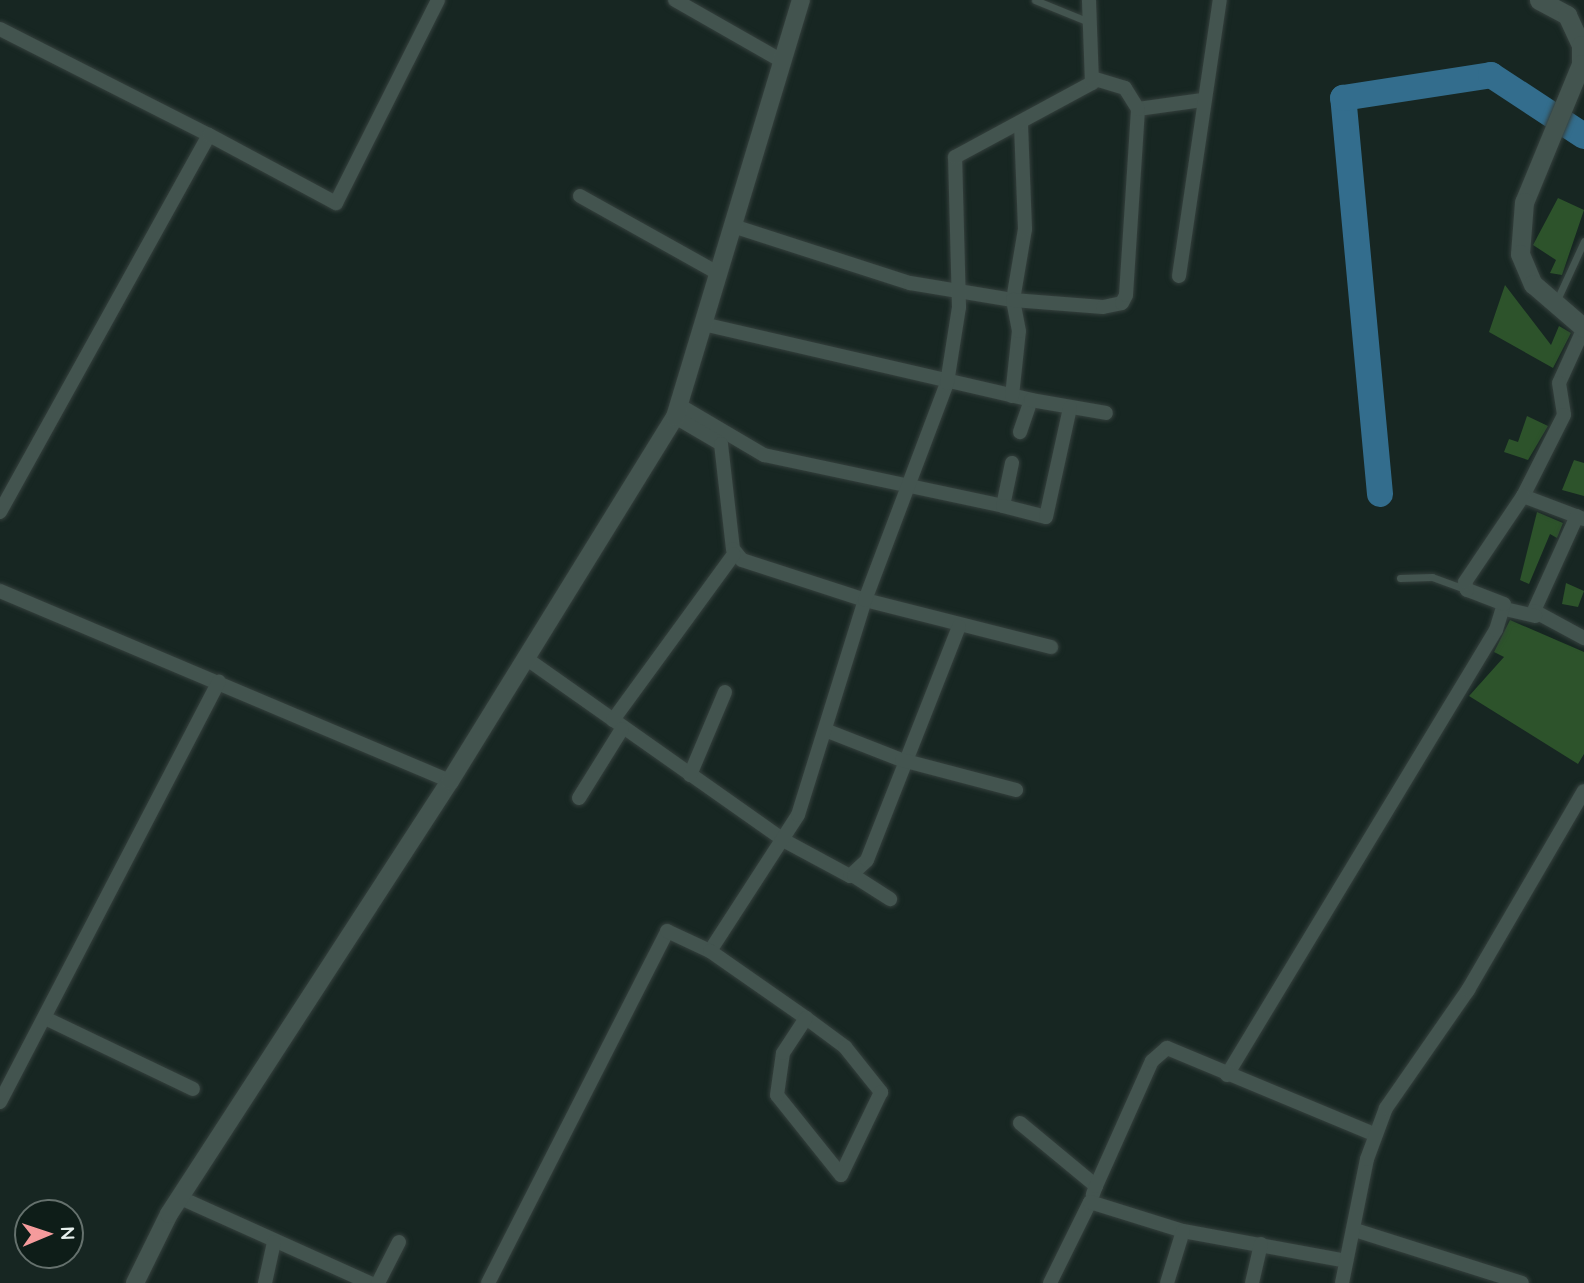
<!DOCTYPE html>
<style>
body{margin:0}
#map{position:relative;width:1584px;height:1283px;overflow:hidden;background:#172622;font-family:Quicksand,sans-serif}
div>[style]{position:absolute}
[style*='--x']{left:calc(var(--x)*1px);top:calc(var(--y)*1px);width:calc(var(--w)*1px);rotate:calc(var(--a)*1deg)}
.river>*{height:26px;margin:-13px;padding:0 13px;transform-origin:13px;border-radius:13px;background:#336d8d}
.building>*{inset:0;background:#2d532b}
.roads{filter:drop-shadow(0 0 2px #35403d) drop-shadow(0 0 2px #35403d)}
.service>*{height:7px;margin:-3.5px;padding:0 3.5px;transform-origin:3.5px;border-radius:3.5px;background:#43544f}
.minor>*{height:14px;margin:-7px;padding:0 7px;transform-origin:7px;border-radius:7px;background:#43544f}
.tertiary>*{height:18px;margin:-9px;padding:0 9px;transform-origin:9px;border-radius:9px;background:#43544f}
.secondary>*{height:19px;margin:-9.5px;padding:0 9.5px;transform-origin:9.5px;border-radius:9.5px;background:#43544f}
span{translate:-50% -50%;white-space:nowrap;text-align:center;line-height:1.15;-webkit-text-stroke:5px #0e1d18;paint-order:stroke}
.north{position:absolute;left:14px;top:1199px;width:70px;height:70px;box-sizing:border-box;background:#0e1d18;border:2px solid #65716d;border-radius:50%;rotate:88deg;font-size:19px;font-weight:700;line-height:28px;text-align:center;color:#e7f0ed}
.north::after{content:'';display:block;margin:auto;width:24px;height:32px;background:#f59b9c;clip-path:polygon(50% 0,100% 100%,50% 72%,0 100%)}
</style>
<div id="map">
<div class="river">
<div style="--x:1380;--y:494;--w:398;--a:-95.3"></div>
<div style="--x:1343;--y:98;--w:150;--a:-8.8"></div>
<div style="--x:1491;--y:75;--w:111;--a:33.3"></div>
</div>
<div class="building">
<div style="clip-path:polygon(1558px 198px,1584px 210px,1562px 275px,1550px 273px,1556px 260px,1533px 245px)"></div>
<div style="clip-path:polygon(1505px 285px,1551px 345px,1559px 326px,1571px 333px,1553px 368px,1489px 332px)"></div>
<div style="clip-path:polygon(1527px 416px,1548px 426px,1528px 460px,1504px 452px,1509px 439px,1518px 442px)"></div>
<div style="clip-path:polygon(1574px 460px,1584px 463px,1584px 496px,1562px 490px)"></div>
<div style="clip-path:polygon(1537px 512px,1563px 523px,1557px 538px,1550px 534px,1529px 584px,1520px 580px)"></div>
<div style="clip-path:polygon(1566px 583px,1584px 591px,1578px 607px,1562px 604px)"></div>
<div style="clip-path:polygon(1510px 620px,1584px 652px,1584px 754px,1578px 764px,1469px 696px,1504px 657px,1494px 652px)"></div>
</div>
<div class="roads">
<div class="service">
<div style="--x:1035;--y:0;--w:58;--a:22.2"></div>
<div style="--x:1556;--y:302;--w:67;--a:-65.3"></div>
<div style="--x:1400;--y:578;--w:32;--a:-2"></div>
<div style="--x:1432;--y:577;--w:35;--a:20"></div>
</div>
<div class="minor">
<div style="--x:675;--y:0;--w:123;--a:29.7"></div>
<div style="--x:0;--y:29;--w:234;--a:26.9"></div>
<div style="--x:209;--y:135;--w:431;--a:119"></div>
<div style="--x:1138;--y:109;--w:65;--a:-8"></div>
<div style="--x:209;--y:135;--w:144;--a:28.2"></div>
<div style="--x:336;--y:203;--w:227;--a:-63.3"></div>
<div style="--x:580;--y:196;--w:156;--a:29.2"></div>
<div style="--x:733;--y:226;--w:186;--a:17.9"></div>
<div style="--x:910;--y:283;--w:104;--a:9.4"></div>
<div style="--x:1013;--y:300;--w:72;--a:-80.4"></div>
<div style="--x:1025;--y:229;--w:106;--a:-92.2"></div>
<div style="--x:1179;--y:276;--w:279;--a:-81.6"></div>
<div style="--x:703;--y:324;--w:337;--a:13"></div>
<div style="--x:1031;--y:400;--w:34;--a:109"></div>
<div style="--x:1584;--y:328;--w:60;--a:114.4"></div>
<div style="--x:1559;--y:383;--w:32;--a:81"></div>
<div style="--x:1564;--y:415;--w:91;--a:116.8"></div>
<div style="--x:1523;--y:496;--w:65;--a:20.7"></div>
<div style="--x:1012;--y:396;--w:65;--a:-83.9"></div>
<div style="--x:1019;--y:331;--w:32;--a:-101"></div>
<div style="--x:1013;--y:300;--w:90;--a:4.4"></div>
<div style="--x:1103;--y:307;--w:19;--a:-12"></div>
<div style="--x:1122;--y:303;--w:9;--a:-63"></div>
<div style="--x:1126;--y:295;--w:186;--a:-86.3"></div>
<div style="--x:1138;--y:109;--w:25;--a:-122"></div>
<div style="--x:1125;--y:88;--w:31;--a:-163"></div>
<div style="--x:1031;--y:400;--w:76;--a:9.8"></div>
<div style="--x:679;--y:405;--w:99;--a:30.5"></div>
<div style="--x:764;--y:455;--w:244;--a:12"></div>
<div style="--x:1003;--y:506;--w:44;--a:-78.2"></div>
<div style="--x:675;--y:417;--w:53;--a:30.4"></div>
<div style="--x:721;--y:444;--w:106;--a:83.5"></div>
<div style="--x:733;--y:549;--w:14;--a:51"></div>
<div style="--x:742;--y:560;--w:129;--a:18"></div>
<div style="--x:865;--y:600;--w:192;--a:14.2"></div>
<div style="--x:1003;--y:506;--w:44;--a:14.3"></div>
<div style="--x:1046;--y:517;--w:112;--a:-77.6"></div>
<div style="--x:1577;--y:516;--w:104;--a:114.4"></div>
<div style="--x:1534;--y:611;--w:57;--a:28.4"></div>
<div style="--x:0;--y:591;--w:488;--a:22.9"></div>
<div style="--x:1505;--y:609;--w:31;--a:13"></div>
<div style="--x:527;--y:659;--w:316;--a:35.2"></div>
<div style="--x:785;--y:841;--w:74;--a:28.3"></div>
<div style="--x:850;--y:876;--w:23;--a:-43"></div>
<div style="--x:867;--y:860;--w:251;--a:-68.5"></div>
<div style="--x:613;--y:720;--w:205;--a:-53.9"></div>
<div style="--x:825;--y:730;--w:83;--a:21.3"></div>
<div style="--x:902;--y:760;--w:118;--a:14.7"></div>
<div style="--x:690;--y:775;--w:90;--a:-67.1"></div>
<div style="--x:579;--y:798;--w:81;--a:-58.1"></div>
<div style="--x:854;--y:876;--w:43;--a:32.6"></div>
<div style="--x:710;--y:951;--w:162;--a:-57.1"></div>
<div style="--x:798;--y:815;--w:225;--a:-72.7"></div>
<div style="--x:865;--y:600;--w:232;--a:-69.3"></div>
<div style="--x:947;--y:383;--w:77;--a:-81"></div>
<div style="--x:959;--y:307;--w:150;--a:-91.5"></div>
<div style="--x:955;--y:157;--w:156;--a:-28.4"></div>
<div style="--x:1092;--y:83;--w:83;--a:-92.1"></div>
<div style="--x:45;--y:1018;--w:164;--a:25.6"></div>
<div style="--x:1227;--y:1075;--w:520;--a:-58.85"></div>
<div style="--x:1496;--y:630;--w:27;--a:-73"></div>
<div style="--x:1504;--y:604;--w:40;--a:-159"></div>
<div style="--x:1467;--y:590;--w:8;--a:-104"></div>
<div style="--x:1465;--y:582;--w:104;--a:-56"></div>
<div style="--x:0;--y:1102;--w:474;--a:-62.5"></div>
<div style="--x:1020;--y:1123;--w:99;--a:39.7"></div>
<div style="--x:1096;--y:1186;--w:9;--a:111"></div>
<div style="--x:1096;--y:1186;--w:137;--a:-65.9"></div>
<div style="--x:1152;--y:1061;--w:20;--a:-41"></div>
<div style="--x:1167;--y:1048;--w:226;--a:22.6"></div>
<div style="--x:183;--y:1199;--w:205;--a:24.2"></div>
<div style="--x:1355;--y:1230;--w:175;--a:17.6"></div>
<div style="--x:265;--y:1283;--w:42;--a:-77.6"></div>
<div style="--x:378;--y:1283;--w:46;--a:-62.9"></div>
<div style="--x:488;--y:1283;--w:395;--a:-63"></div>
<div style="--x:667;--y:931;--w:47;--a:24.9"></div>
<div style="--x:710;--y:951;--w:117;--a:34.9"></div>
<div style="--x:806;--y:1018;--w:49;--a:36.6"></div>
<div style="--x:845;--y:1047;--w:58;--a:51.3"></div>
<div style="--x:881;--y:1092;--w:92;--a:115.7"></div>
<div style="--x:841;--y:1175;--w:102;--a:-128.7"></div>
<div style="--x:777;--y:1095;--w:42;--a:-81.9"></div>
<div style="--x:783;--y:1053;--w:42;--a:-56.7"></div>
<div style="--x:1050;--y:1283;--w:90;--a:-63.7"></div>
<div style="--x:1090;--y:1202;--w:97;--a:17.3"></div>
<div style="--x:1183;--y:1231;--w:166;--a:10.4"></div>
<div style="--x:1167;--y:1283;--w:54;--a:-72.9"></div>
<div style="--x:1252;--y:1283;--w:40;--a:-77"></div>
<div style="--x:1342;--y:1283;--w:126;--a:-78.6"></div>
<div style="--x:1367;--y:1159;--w:54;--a:-69.6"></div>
<div style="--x:1386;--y:1108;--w:144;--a:-55.2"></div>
<div style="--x:1468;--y:990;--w:230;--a:-59.8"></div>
</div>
<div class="tertiary">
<div style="--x:135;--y:1283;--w:77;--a:-63.8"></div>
<div style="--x:169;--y:1214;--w:516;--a:-57.02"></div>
<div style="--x:450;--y:781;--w:428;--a:-58.3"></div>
<div style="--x:675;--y:417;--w:436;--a:-73.2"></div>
</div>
<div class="secondary">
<div style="--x:1539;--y:0;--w:32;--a:28"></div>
<div style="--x:1567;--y:15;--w:33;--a:65"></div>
<div style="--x:1581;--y:45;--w:19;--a:90"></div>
<div style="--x:1581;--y:64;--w:149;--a:112.4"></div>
<div style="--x:1524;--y:202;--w:52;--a:94.4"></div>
<div style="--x:1520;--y:254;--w:33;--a:67"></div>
<div style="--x:1533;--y:284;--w:67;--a:40.8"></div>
</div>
</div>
<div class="north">N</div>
</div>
